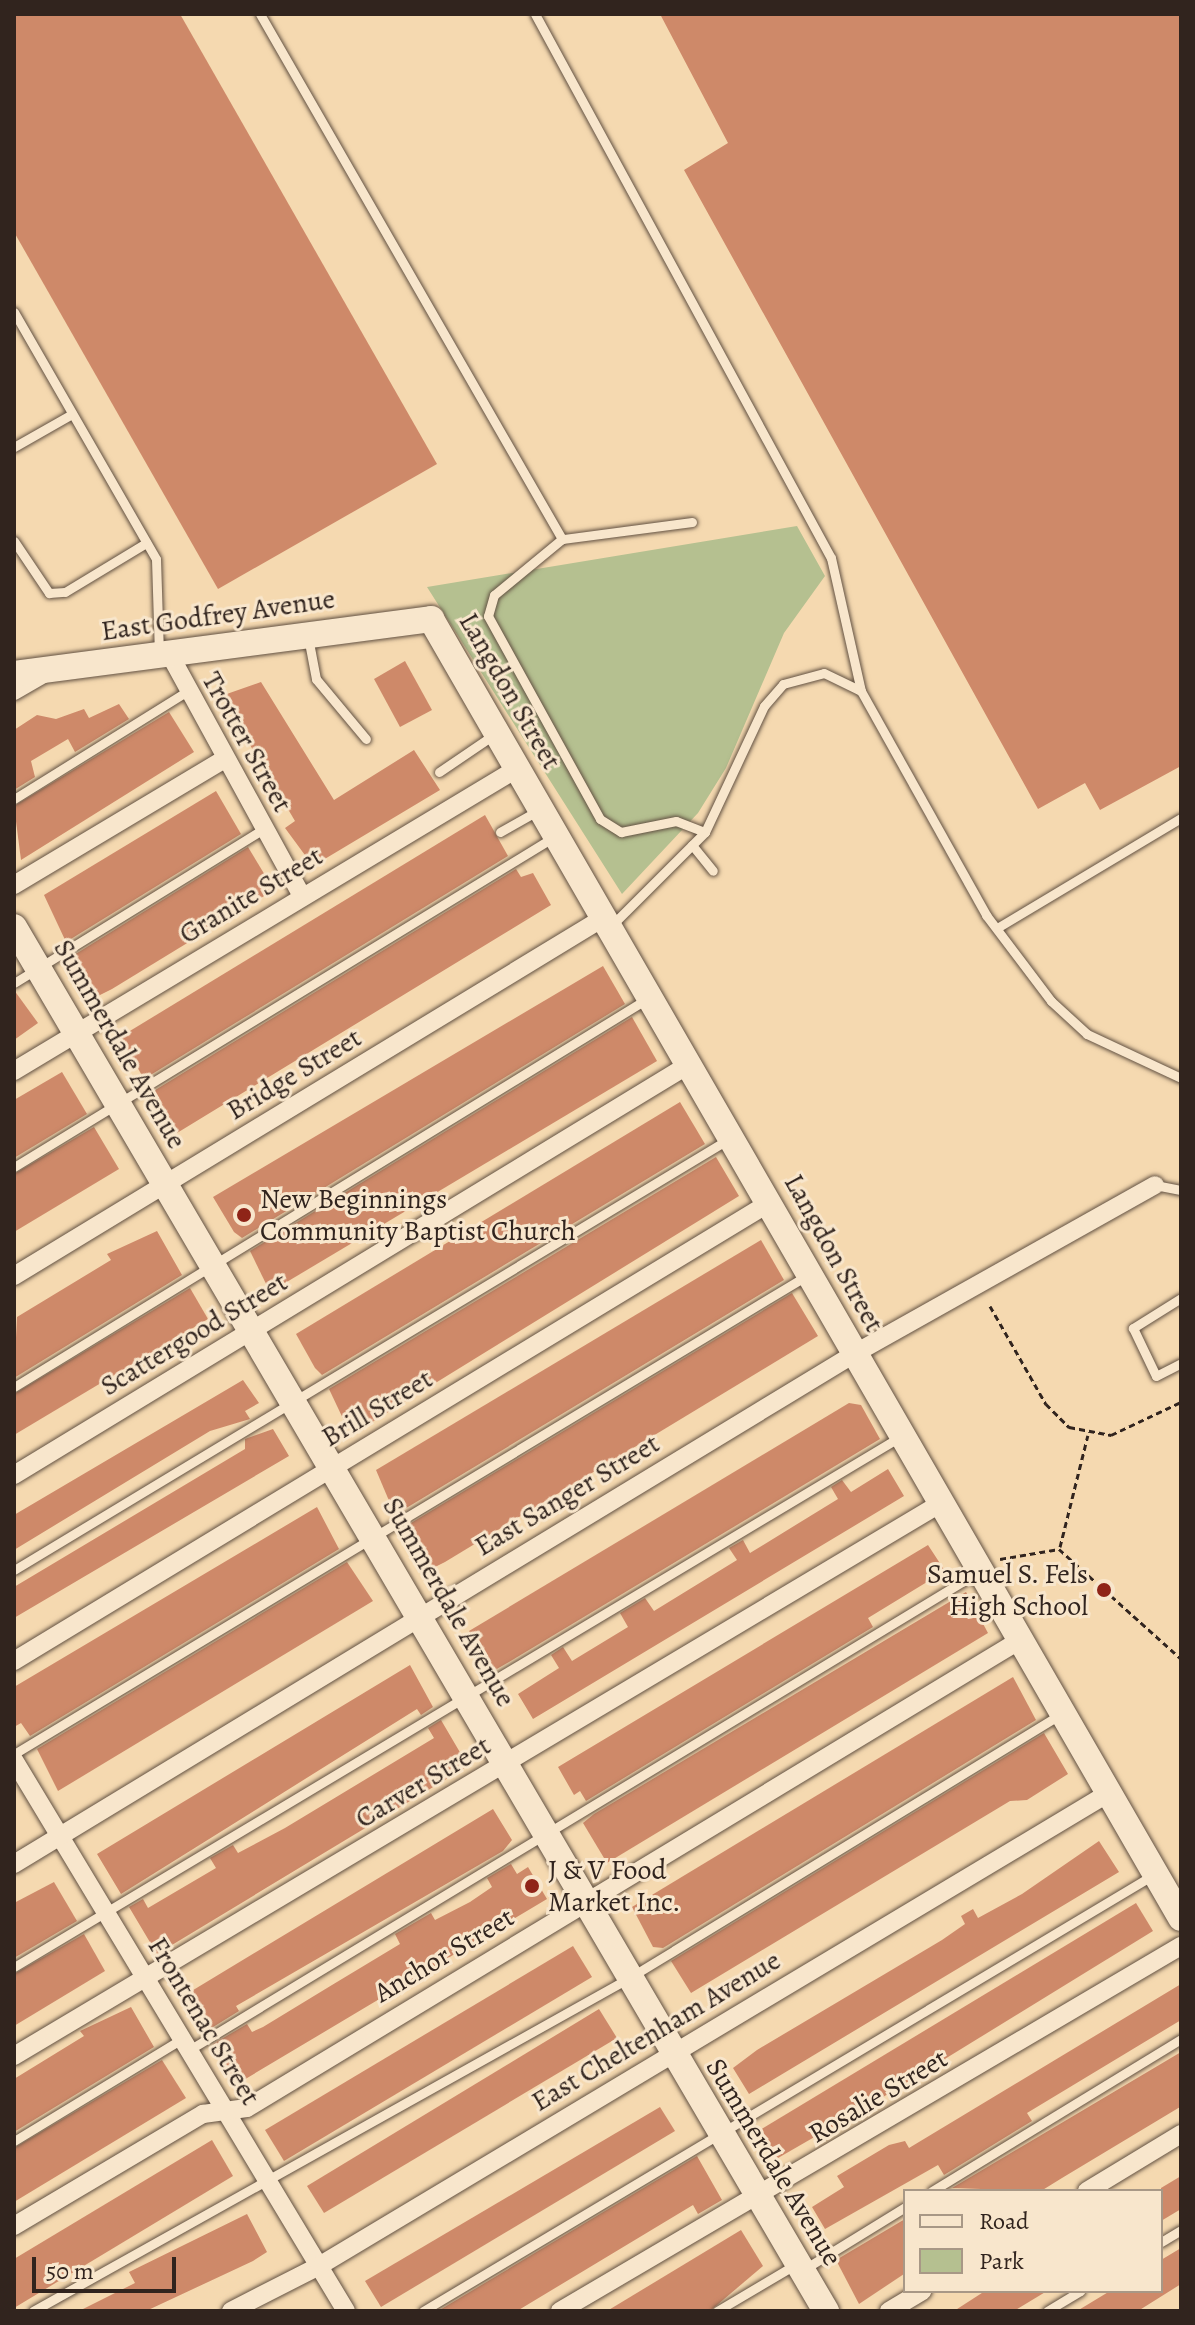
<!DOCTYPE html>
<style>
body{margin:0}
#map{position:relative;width:1195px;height:2325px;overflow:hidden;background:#f5d9b0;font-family:Alegreya,serif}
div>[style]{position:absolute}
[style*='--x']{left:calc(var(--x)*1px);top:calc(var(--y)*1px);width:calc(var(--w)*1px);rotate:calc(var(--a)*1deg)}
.green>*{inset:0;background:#b5c090}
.building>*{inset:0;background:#ce8969}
.path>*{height:3px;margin-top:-1.5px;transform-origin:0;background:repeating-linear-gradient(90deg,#31241e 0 6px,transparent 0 10px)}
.roads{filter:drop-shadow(0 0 2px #625142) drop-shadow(0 0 2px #625142)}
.lane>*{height:9px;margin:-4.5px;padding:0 4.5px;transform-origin:4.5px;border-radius:4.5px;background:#f8e6cc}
.street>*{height:18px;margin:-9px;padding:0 9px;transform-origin:9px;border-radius:9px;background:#f8e6cc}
.secondary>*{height:26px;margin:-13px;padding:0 13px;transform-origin:13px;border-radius:13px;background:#f8e6cc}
.dots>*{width:22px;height:22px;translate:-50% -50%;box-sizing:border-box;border:4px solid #f8e6cc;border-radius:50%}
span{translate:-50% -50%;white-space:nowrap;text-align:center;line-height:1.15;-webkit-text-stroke:6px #f8e6cc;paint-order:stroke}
.street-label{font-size:28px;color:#31241e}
.poi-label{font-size:28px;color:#31241e}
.left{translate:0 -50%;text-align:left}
.right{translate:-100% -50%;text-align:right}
.frame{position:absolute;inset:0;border:16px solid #31241e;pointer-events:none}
.legend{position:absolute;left:903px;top:2189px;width:260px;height:104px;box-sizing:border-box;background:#f8e6cc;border:2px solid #a89886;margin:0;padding:10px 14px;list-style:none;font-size:24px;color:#31241e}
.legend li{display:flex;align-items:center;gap:16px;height:40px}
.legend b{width:40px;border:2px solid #a89886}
.scale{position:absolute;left:32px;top:2257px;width:144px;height:36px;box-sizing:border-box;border:4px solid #31241e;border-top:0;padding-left:10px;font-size:24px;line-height:28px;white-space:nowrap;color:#31241e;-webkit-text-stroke:6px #f8e6cc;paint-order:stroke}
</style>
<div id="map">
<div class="green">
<div style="clip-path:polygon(797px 526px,825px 576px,784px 633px,726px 768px,698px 813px,622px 894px,427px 587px)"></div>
</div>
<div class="building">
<div style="clip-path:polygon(14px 14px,180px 14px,437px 464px,218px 589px,14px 232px)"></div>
<div style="clip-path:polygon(660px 14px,1181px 14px,1181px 766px,1100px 810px,1085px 783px,1038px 809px,684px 170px,728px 143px)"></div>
<div style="clip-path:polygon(405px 661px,432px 710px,400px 727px,374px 679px)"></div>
<div style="clip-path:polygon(261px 682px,334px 800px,414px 750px,440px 790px,313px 866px,285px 828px,295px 821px,221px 696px)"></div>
<div style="clip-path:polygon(119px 704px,129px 719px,75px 752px,68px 739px,31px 761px,35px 777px,14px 790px,14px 730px,37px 715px,56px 719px,84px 709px,89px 718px)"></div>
<div style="clip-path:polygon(169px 712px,194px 752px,21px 860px,14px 806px)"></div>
<div style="clip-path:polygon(216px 791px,241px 834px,66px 942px,44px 895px)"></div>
<div style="clip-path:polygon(485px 815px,508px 856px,144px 1079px,120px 1037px)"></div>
<div style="clip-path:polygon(248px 847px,274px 890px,112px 989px,98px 996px,92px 990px,74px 955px)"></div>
<div style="clip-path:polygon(516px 869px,521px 877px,533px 873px,551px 905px,177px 1133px,152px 1092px)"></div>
<div style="clip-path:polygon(603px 966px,625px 1004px,242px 1238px,234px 1232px,213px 1197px)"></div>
<div style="clip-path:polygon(14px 990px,38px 1023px,14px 1040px)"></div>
<div style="clip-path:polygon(632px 1017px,657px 1061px,270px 1292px,250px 1251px)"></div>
<div style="clip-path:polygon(62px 1072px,87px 1114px,14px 1158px,14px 1100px)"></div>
<div style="clip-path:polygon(680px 1102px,705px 1144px,322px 1375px,315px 1368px,296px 1334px)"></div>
<div style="clip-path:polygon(94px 1127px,119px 1169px,14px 1232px,14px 1174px)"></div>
<div style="clip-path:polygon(716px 1157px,739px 1196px,356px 1432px,346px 1425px,329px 1389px)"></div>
<div style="clip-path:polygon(157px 1231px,182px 1275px,14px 1378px,17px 1317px,111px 1260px,107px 1254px)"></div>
<div style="clip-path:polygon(761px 1240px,784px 1280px,398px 1513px,390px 1503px,376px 1470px)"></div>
<div style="clip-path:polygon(190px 1288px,208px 1319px,14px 1435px,14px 1394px)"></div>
<div style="clip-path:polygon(792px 1293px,818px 1336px,445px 1562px,431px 1569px,424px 1560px,406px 1526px)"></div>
<div style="clip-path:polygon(243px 1380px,259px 1403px,245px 1411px,250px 1419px,210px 1431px,14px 1550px,14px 1515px)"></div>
<div style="clip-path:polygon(849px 1403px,861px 1405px,880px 1439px,509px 1662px,495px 1670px,487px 1662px,469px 1631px)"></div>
<div style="clip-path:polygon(273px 1429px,289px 1456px,14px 1618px,14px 1587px,245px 1449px,245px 1439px)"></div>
<div style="clip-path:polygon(888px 1469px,904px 1496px,533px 1719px,518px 1694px,559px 1668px,551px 1655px,563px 1647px,572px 1661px,628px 1627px,620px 1613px,645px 1598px,654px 1611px,737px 1560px,729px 1548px,743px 1540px,750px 1553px,838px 1499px,831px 1487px,842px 1480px,851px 1492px)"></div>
<div style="clip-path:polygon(317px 1507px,339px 1549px,30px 1736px,21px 1723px,14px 1727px,14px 1687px)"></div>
<div style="clip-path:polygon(928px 1545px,945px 1571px,868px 1618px,873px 1627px,586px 1801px,580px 1791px,574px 1795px,558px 1767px)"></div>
<div style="clip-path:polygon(347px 1562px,373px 1601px,58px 1791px,37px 1749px)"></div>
<div style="clip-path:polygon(966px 1592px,988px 1633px,607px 1863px,583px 1823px,594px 1814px)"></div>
<div style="clip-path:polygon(410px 1665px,433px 1707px,421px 1715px,417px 1709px,121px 1894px,97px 1854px)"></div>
<div style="clip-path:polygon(1013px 1677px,1036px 1720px,663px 1948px,653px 1947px,632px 1907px)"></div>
<div style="clip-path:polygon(441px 1720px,468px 1766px,157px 1954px,129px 1907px,143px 1899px,148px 1908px,216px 1868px,210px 1858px,233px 1845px,238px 1853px,285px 1828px,434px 1738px,428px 1728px)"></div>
<div style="clip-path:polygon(1044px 1733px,1068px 1774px,1027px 1800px,1010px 1801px,691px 1993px,671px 1961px)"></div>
<div style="clip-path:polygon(493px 1809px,512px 1840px,503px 1851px,236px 2006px,239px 2011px,205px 2032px,185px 1995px)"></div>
<div style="clip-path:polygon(1099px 1841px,1119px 1872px,749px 2094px,733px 2068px,757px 2050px,942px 1940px,965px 1924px,961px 1916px,973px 1909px,978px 1918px,1022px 1894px)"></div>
<div style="clip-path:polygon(511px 1864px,517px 1874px,528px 1867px,547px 1899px,237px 2084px,213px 2044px,247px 2024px,252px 2032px,263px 2027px,332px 1985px,400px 1944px,395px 1934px,431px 1913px,435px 1920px,470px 1902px,492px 1887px,487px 1878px)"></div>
<div style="clip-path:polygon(54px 1882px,77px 1921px,14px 1958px,14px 1903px)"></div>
<div style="clip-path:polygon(1136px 1903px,1153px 1931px,870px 2105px,778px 2158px,774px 2154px,760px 2130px)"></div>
<div style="clip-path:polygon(84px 1934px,105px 1971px,14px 2026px,14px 1974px)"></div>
<div style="clip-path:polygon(573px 1946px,592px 1977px,284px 2161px,265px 2130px)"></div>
<div style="clip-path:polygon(1181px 1984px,1181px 2020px,1027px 2113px,1032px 2121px,944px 2175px,938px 2165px,825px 2229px,812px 2207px,844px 2187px,837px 2176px,889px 2145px,905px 2141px,909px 2148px)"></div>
<div style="clip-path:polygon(131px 2007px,154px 2047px,14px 2132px,14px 2079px,84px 2036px,80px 2031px)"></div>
<div style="clip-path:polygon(599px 2009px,617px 2038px,324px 2213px,307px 2186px)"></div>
<div style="clip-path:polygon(1181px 2052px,1180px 2107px,1062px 2178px,1041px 2191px,952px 2188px)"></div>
<div style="clip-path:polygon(162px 2060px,186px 2098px,14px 2202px,14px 2148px)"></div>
<div style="clip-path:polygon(660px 2107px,675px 2131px,381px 2307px,365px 2281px)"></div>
<div style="clip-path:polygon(212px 2140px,233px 2176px,14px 2308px,14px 2259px)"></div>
<div style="clip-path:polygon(697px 2156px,722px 2200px,698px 2214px,693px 2205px,517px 2311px,438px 2311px)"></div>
<div style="clip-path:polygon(1181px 2176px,1181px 2209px,1161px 2221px,1161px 2188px)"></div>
<div style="clip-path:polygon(247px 2214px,267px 2252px,253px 2261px,146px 2311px,79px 2311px,135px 2283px,129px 2272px)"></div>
<div style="clip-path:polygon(905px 2219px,904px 2274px,859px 2304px,836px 2260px)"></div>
<div style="clip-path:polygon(741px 2230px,763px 2266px,710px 2311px,607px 2311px)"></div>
<div style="clip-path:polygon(1181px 2248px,1181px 2284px,1138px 2311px,1077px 2311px,1110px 2291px,1161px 2291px,1161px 2260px)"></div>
<div style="clip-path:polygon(985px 2291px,1047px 2291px,1014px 2311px,954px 2311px)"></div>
</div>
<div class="path">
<div style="--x:990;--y:1306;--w:113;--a:60.3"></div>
<div style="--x:1046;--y:1404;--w:33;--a:45"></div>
<div style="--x:1069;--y:1427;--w:43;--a:10.8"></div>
<div style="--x:1111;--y:1435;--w:77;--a:-25.2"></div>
<div style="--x:1060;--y:1547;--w:115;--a:-76"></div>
<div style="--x:1000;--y:1559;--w:60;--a:-9.6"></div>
<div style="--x:1059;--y:1549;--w:164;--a:42"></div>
</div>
<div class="roads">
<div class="lane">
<div style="--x:260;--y:14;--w:606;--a:60.09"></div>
<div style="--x:535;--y:14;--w:619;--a:61.45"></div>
<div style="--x:831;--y:558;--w:136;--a:77.3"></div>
<div style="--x:861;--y:691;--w:257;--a:60.8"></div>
<div style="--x:986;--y:915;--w:108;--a:52.9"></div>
<div style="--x:1051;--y:1001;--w:49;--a:42.5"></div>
<div style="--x:1087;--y:1034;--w:104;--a:25.1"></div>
<div style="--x:14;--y:312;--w:285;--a:60.1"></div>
<div style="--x:156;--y:559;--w:93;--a:88.2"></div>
<div style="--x:14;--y:447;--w:67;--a:-29.6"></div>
<div style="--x:692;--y:522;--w:131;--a:172.5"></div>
<div style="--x:562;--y:539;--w:88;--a:140.5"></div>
<div style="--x:494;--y:595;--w:22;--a:106"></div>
<div style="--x:488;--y:616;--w:232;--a:61.1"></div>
<div style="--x:600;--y:819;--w:25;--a:32"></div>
<div style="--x:621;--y:832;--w:56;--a:-11.3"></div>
<div style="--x:676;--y:821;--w:31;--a:21"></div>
<div style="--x:14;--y:541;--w:63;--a:56.1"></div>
<div style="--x:49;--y:593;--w:16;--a:-4"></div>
<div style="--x:65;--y:592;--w:95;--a:-31.2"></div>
<div style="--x:308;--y:637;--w:43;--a:79.2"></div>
<div style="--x:316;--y:679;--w:78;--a:50.2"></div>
<div style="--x:439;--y:772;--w:68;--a:-34.2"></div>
<div style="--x:14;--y:799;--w:203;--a:-31.9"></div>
<div style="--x:500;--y:832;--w:45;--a:-29.4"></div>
<div style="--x:692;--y:845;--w:33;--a:51"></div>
<div style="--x:611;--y:926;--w:133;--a:-45"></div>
<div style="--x:705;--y:832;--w:139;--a:-64.9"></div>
<div style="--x:764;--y:706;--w:29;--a:-49"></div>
<div style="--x:783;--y:684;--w:42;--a:-15"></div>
<div style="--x:824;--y:673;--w:41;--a:25.9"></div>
<div style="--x:997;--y:928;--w:214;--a:-30.9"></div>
<div style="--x:14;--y:983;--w:291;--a:-31.7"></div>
<div style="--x:14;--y:1167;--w:633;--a:-31.43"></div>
<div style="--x:1155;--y:1185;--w:26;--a:11"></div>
<div style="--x:1181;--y:1298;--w:57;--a:148"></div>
<div style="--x:1133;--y:1328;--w:53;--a:64.4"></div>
<div style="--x:1156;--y:1376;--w:28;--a:-27"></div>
<div style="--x:14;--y:1387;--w:742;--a:-31.51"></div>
<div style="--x:14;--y:1570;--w:833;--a:-31.09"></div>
<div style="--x:14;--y:1754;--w:925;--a:-31.11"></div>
<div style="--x:14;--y:1967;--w:1032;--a:-30.89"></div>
<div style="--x:189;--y:2050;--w:925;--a:-31.2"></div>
<div style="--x:14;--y:2141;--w:197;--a:-31.3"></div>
<div style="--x:932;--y:2191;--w:292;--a:-31.4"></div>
<div style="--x:1161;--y:2242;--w:23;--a:-31"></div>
<div style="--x:806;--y:2268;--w:116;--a:-31.6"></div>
<div style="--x:33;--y:2311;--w:683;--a:-29.19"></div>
<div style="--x:629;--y:1978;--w:506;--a:-31.43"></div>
<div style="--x:423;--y:2311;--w:853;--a:-30.84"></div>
<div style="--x:717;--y:2311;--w:92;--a:-30.7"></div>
<div style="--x:1047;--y:2311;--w:39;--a:-31"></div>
</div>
<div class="street">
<div style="--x:170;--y:655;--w:275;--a:61.3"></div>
<div style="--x:14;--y:691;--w:34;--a:-30"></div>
<div style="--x:14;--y:885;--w:244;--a:-30.9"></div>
<div style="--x:14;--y:1071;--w:588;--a:-31.01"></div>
<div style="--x:14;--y:1276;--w:689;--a:-31.29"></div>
<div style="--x:14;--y:1475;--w:789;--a:-31.31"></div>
<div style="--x:14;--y:1661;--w:883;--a:-31.24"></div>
<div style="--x:14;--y:1760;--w:643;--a:58.93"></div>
<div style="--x:14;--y:1864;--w:983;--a:-31.26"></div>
<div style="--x:854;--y:1354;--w:345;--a:-29.3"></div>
<div style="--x:14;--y:2056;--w:1082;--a:-30.81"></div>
<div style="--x:1087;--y:2191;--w:110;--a:-31.2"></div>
<div style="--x:14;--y:2226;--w:220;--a:-30.7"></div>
<div style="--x:203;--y:2114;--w:44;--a:-7.8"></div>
<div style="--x:247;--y:2108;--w:904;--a:-31.19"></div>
<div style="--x:231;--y:2311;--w:99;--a:-27.1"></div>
<div style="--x:319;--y:2266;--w:919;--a:-30.92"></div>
<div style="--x:560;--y:2311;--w:720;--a:-30.45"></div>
<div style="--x:889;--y:2311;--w:39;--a:-31"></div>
</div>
<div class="secondary">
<div style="--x:14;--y:674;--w:421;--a:-7.5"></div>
<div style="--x:431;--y:619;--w:1500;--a:60"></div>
<div style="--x:14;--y:927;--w:1605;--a:59.6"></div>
</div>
</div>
<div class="dots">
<div style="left:244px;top:1215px;background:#8f2418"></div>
<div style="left:1104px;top:1590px;background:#8f2418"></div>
<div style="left:532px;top:1886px;background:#8f2418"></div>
</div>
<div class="street-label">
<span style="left:218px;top:615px;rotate:-8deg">East Godfrey Avenue</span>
<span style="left:510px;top:691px;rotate:60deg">Langdon Street</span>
<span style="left:247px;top:742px;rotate:61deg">Trotter Street</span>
<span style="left:251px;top:895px;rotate:-31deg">Granite Street</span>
<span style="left:120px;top:1044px;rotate:60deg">Summerdale Avenue</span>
<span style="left:294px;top:1074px;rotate:-31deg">Bridge Street</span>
<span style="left:834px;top:1253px;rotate:61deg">Langdon Street</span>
<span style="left:194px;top:1334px;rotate:-31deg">Scattergood Street</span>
<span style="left:377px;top:1408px;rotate:-31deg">Brill Street</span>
<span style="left:567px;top:1495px;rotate:-31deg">East Sanger Street</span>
<span style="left:449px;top:1602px;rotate:60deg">Summerdale Avenue</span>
<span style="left:423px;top:1782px;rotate:-31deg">Carver Street</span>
<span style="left:444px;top:1955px;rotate:-31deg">Anchor Street</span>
<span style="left:204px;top:2021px;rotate:59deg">Frontenac Street</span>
<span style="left:656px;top:2031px;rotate:-31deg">East Cheltenham Avenue</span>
<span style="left:878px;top:2096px;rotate:-31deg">Rosalie Street</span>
<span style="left:774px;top:2162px;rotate:59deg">Summerdale Avenue</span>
</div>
<div class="poi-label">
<span class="left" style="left:260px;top:1215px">New Beginnings<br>Community Baptist Church</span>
<span class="right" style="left:1088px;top:1590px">Samuel S. Fels<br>High School</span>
<span class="left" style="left:548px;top:1886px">J &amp; V Food<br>Market Inc.</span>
</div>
<div class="frame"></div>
<ul class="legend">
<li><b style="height:10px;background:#f8e6cc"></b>Road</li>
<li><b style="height:22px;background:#b5c090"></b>Park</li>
</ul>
<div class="scale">50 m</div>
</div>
